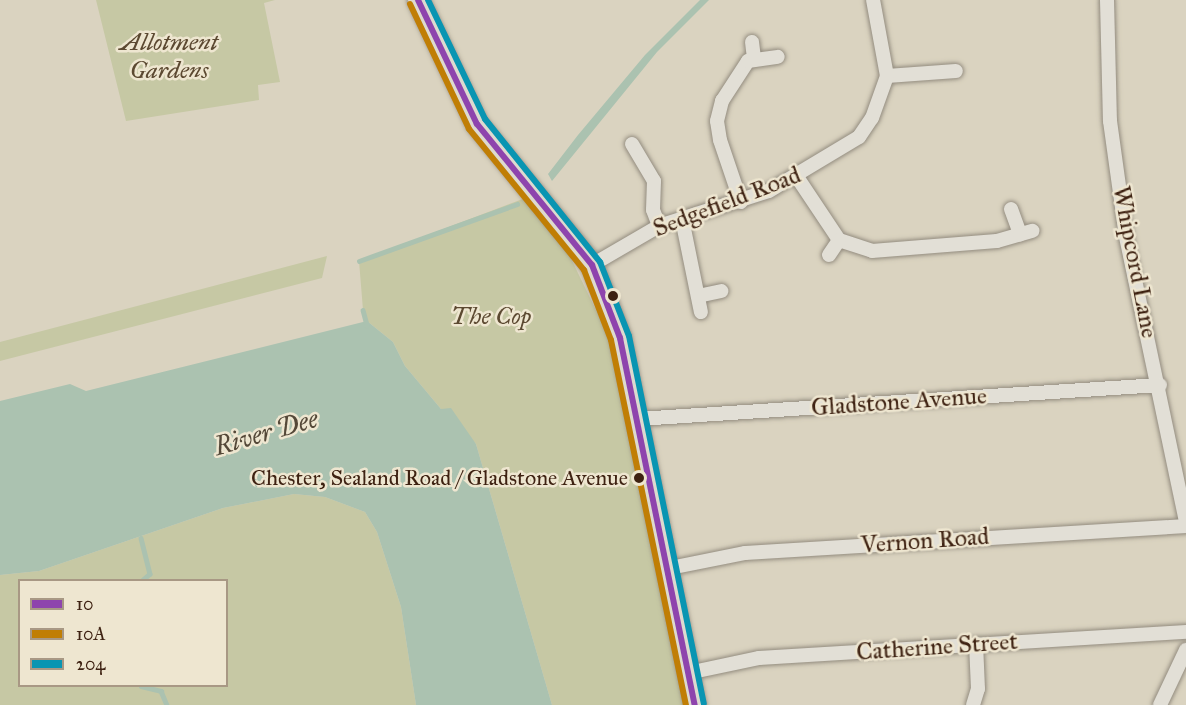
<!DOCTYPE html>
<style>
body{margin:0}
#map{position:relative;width:1186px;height:705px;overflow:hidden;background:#dad3c0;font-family:"IM FELL Great Primer",serif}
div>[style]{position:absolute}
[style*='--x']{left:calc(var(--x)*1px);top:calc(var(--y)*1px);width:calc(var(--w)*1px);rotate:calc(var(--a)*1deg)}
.green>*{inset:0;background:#c6c8a4}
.water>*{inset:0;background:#abc2b0}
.stream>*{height:4.5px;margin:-2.25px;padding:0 2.25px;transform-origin:2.25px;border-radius:2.25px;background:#abc2b0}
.roads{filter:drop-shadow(0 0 2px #938c7f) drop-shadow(0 0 2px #938c7f)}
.minor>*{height:14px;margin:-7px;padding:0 7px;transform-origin:7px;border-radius:7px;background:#e2dfd6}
.primary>*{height:21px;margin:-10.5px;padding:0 10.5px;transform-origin:10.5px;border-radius:10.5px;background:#dddacf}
.bus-1>*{height:6px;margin:-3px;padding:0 3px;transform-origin:3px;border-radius:3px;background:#8e44ad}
.bus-2>*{height:6px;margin:-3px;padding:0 3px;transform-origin:3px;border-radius:3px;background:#c07e05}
.bus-3>*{height:6px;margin:-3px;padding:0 3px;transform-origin:3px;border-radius:3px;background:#0995b2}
.dots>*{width:16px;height:16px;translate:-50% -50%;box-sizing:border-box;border:3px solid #eee6d0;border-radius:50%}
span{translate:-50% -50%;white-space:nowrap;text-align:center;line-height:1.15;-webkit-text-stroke:5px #eee6d0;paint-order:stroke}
.bus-label{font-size:22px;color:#3e2212}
.right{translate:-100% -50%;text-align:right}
.park-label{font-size:24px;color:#5c4931;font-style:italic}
.street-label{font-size:24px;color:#3e2212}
.water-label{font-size:26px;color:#544838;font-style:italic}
.legend{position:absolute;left:18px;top:579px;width:210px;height:108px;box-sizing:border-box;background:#eee6d0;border:2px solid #a89884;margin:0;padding:8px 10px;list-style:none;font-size:18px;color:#3e2212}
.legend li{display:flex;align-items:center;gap:12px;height:30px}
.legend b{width:30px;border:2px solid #a89884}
</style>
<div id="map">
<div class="green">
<div style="clip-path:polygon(96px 0,275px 0,264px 3px,280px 82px,258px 85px,259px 100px,126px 121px)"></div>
<div style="clip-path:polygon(528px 197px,562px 240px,609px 337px,685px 705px,552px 705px,476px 444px,441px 409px,405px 366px,393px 342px,367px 321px,363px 310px,359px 261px)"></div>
<div style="clip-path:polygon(327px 256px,322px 278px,0 361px,0 342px)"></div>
<div style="clip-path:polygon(evenodd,294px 494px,325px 497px,365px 512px,377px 532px,401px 607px,416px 705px,0 705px,0 575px,39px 571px,223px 508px,294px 494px,20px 580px,226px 580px,226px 686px,20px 686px,20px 580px)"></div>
</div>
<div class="water">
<div style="clip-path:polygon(700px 0,709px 0,657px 52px,552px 181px,548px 174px,578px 135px,645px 55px)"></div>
<div style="clip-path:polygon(367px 321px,393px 342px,405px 366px,441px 409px,451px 408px,476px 444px,552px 705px,416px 705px,401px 607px,377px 532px,365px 512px,325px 497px,294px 494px,223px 508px,39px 571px,0 575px,0 401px,70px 384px,86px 391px)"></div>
</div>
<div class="stream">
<div style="--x:359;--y:261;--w:168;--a:-19.8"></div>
<div style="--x:363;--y:310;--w:16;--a:75"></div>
<div style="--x:141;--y:538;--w:37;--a:76"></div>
<div style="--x:150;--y:574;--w:9;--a:139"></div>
<div style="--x:141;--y:686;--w:21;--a:14"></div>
<div style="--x:161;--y:691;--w:15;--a:67"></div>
</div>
<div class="roads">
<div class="minor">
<div style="--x:1107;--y:0;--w:121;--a:88.6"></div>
<div style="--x:1110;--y:121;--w:117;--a:82.1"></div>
<div style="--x:1126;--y:237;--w:291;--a:78.1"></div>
<div style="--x:752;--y:42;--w:17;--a:83"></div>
<div style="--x:887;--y:76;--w:69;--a:-4.1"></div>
<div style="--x:632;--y:144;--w:43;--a:59.3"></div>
<div style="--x:654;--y:181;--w:29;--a:92"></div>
<div style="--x:653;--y:210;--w:17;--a:69"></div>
<div style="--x:797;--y:177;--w:76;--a:56.3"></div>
<div style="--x:839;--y:240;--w:35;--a:18"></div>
<div style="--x:872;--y:251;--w:125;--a:-4.6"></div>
<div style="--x:997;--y:241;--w:37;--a:-16"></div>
<div style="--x:741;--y:202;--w:65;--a:-108.7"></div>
<div style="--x:720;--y:140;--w:19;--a:-99"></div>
<div style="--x:717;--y:121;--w:21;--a:-76"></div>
<div style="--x:722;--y:101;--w:48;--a:-57"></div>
<div style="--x:748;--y:61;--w:30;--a:-8"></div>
<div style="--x:1011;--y:209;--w:27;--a:70"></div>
<div style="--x:682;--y:219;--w:95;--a:78.5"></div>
<div style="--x:829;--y:255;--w:18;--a:-56"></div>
<div style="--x:592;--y:265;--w:78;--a:-30.2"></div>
<div style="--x:659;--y:226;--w:115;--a:-17.7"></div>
<div style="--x:769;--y:191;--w:105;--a:-31"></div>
<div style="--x:859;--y:137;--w:23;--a:-56"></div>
<div style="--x:872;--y:118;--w:45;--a:-70.3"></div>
<div style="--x:887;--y:76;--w:77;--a:-100.4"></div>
<div style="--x:698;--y:296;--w:24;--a:-12"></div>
<div style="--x:638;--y:419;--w:523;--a:-3.73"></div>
<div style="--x:665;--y:569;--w:82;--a:-11.3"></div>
<div style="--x:745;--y:553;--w:442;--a:-3.5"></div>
<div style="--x:688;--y:673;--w:73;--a:-11.9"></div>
<div style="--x:759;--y:658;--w:428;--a:-3.5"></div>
<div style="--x:973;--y:705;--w:17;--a:-73"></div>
<div style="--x:978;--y:689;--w:45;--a:-92.5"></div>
<div style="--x:1160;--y:705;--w:61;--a:-64.7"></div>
</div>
<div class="primary">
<div style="--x:418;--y:0;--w:137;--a:64.6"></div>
<div style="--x:477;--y:124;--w:182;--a:50.8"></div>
<div style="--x:592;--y:265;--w:44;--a:68.7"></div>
<div style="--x:608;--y:306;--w:34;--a:69"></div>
<div style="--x:620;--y:338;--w:375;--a:78.5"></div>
</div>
</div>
<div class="bus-1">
<div style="--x:418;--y:0;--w:137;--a:64.6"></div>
<div style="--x:477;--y:124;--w:182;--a:50.8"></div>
<div style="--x:592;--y:265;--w:78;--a:69"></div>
<div style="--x:620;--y:338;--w:375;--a:78.5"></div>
</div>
<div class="bus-2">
<div style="--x:410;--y:4;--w:138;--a:64.7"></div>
<div style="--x:469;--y:129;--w:182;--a:50.8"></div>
<div style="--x:584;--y:270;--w:75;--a:68.9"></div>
<div style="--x:611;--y:340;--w:373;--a:78.4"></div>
</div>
<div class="bus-3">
<div style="--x:428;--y:0;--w:132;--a:64.4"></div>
<div style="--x:485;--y:119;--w:184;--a:51.2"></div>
<div style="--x:600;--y:262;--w:79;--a:68.6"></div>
<div style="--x:629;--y:336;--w:375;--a:78.5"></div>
</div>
<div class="dots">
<div style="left:613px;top:296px;background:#3e2212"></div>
<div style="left:639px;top:478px;background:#3e2212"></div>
</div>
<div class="bus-label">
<span class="right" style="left:628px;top:478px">Chester, Sealand Road / Gladstone Avenue</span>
</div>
<div class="park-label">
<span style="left:169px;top:57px">Allotment<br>Gardens</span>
<span style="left:491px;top:317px">The Cop</span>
</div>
<div class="street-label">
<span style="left:727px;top:202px;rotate:-21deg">Sedgefield Road</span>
<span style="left:1135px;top:262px;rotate:79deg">Whipcord Lane</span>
<span style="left:899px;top:402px;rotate:-4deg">Gladstone Avenue</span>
<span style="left:925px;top:541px;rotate:-4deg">Vernon Road</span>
<span style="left:937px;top:647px;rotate:-4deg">Catherine Street</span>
</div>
<div class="water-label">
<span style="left:266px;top:433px;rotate:-16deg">River Dee</span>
</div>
<ul class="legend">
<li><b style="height:8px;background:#8e44ad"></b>10</li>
<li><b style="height:8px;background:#c07e05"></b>10A</li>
<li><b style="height:8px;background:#0995b2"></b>204</li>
</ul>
</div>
